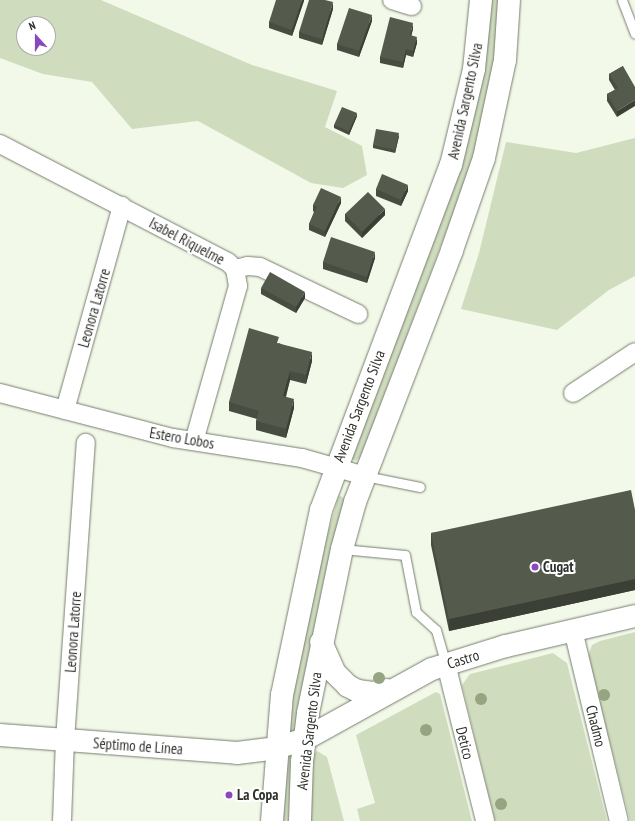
<!DOCTYPE html>
<meta charset="utf-8">
<style>
body{margin:0}
#map{position:relative;width:635px;height:821px;overflow:hidden;background:#f2f9e9;font-family:"PT Sans Narrow",sans-serif}
div>[style]{position:absolute}
[style*='--x']{left:calc(var(--x)*1px);top:calc(var(--y)*1px);width:calc(var(--w)*1px);rotate:calc(var(--a)*1deg)}
.green>*{inset:0;background:#cfdcbe}
.roads{filter:drop-shadow(0 0 1px #767d6e) drop-shadow(0 0 1px #767d6e)}
.lane>*{height:9px;margin:-4.5px;padding:0 4.5px;transform-origin:4.5px;border-radius:4.5px;background:#fff}
.street>*{height:18px;margin:-9px;padding:0 9px;transform-origin:9px;border-radius:9px;background:#fff}
.secondary>*{height:22px;margin:-11px;padding:0 11px;transform-origin:11px;border-radius:11px;background:#fff}
.trees>*{width:12px;height:12px;margin:-6px;border-radius:50%;background:#97a482}
.wall>*{inset:0;background:#484d41}
.shaded-wall>*{inset:0;background:#3b3f35}
.building>*{inset:0;background:#545a4c}
.dots>*{width:11px;height:11px;translate:-50% -50%;box-sizing:border-box;border:2px solid #fff;border-radius:50%}
span{translate:-50% -50%;white-space:nowrap;text-align:center;line-height:1.15;-webkit-text-stroke:4px #fff;paint-order:stroke}
.street-label{font-size:15px;color:#2f322c}
.poi-label{font-size:15px;color:#2f322c;font-weight:700}
.left{translate:0 -50%;text-align:left}
.north{position:absolute;left:16px;top:16px;width:40px;height:40px;box-sizing:border-box;background:#fff;border:1px solid #acadab;border-radius:50%;rotate:339deg;font-size:11px;font-weight:700;line-height:16px;text-align:center;color:#2f322c}
.north::after{content:'';display:block;margin:auto;width:14px;height:18px;background:#8949be;clip-path:polygon(50% 0,100% 100%,50% 72%,0 100%)}
</style>
<div id="map">
<div class="green">
<div style="clip-path:polygon(evenodd,0 0,101px 0,252px 65px,337px 91px,325px 127px,362px 146px,367px 175px,343px 188px,311px 183px,198px 121px,132px 129px,92px 82px,43px 74px,0 58px,0 0,24px 24px,48px 24px,48px 48px,24px 48px,24px 24px)"></div>
<div style="clip-path:polygon(490px 0,499px 0,494px 62px,476px 145px,465px 183px,361px 456px,356px 461px,352px 459px,349px 454px,458px 175px)"></div>
<div style="clip-path:polygon(635px 138px,635px 276px,609px 290px,557px 330px,461px 309px,479px 253px,506px 142px,576px 153px)"></div>
<div style="clip-path:polygon(339px 495px,345px 499px,343px 508px,322px 589px,295px 731px,289px 734px,288px 719px,298px 662px,322px 553px)"></div>
<div style="clip-path:polygon(635px 632px,635px 821px,630px 821px,588px 656px,592px 645px,600px 641px)"></div>
<div style="clip-path:polygon(553px 653px,567px 663px,607px 821px,495px 821px,462px 685px,470px 674px)"></div>
<div style="clip-path:polygon(436px 692px,440px 694px,472px 821px,360px 821px,357px 809px,375px 803px,356px 735px)"></div>
<div style="clip-path:polygon(317px 751px,327px 757px,344px 821px,309px 821px,313px 756px)"></div>
<div style="clip-path:polygon(289px 755px,292px 756px,289px 821px,281px 821px,286px 756px)"></div>
</div>
<div class="roads">
<div class="lane">
<div style="--x:622;--y:0;--w:36;--a:69"></div>
<div style="--x:365;--y:476;--w:56;--a:11.3"></div>
<div style="--x:342;--y:549;--w:63;--a:5.4"></div>
<div style="--x:405;--y:555;--w:58;--a:79.1"></div>
<div style="--x:416;--y:612;--w:27;--a:42"></div>
<div style="--x:436;--y:630;--w:35;--a:74"></div>
</div>
<div class="street">
<div style="--x:392;--y:0;--w:21;--a:17"></div>
<div style="--x:0;--y:144;--w:257;--a:27.4"></div>
<div style="--x:228;--y:262;--w:10;--a:45"></div>
<div style="--x:235;--y:269;--w:17;--a:80"></div>
<div style="--x:238;--y:286;--w:161;--a:105.8"></div>
<div style="--x:235;--y:269;--w:13;--a:-13"></div>
<div style="--x:248;--y:266;--w:12;--a:5"></div>
<div style="--x:260;--y:267;--w:109;--a:25.6"></div>
<div style="--x:0;--y:393;--w:179;--a:14.6"></div>
<div style="--x:173;--y:438;--w:131;--a:8.8"></div>
<div style="--x:302;--y:458;--w:66;--a:15.9"></div>
<div style="--x:573;--y:393;--w:74;--a:-33.5"></div>
<div style="--x:65;--y:410;--w:212;--a:-74.4"></div>
<div style="--x:573;--y:630;--w:196;--a:76.5"></div>
<div style="--x:446;--y:664;--w:162;--a:76"></div>
<div style="--x:62;--y:821;--w:81;--a:-87.9"></div>
<div style="--x:65;--y:740;--w:298;--a:-86"></div>
</div>
<div class="secondary">
<div style="--x:321;--y:642;--w:34;--a:66"></div>
<div style="--x:335;--y:673;--w:18;--a:45"></div>
<div style="--x:348;--y:686;--w:11;--a:27"></div>
<div style="--x:358;--y:691;--w:14;--a:8"></div>
<div style="--x:372;--y:693;--w:15;--a:-11"></div>
<div style="--x:0;--y:735;--w:238;--a:4.3"></div>
<div style="--x:237;--y:753;--w:39;--a:-7"></div>
<div style="--x:276;--y:748;--w:30;--a:-17"></div>
<div style="--x:305;--y:739;--w:145;--a:-28.9"></div>
<div style="--x:432;--y:669;--w:77;--a:-17.3"></div>
<div style="--x:506;--y:646;--w:132;--a:-13.1"></div>
<div style="--x:272;--y:821;--w:126;--a:-85.5"></div>
<div style="--x:282;--y:695;--w:189;--a:-78.1"></div>
<div style="--x:321;--y:510;--w:369;--a:-69.4"></div>
<div style="--x:451;--y:165;--w:99;--a:-76.5"></div>
<div style="--x:474;--y:69;--w:69;--a:-84.2"></div>
<div style="--x:300;--y:821;--w:59;--a:-88.1"></div>
<div style="--x:302;--y:762;--w:49;--a:-83"></div>
<div style="--x:308;--y:713;--w:167;--a:-78.3"></div>
<div style="--x:342;--y:549;--w:49;--a:-74.5"></div>
<div style="--x:355;--y:502;--w:270;--a:-68.9"></div>
<div style="--x:452;--y:250;--w:97;--a:-70.8"></div>
<div style="--x:484;--y:158;--w:100;--a:-77.9"></div>
<div style="--x:505;--y:60;--w:60;--a:-86.2"></div>
</div>
</div>
<div class="trees">
<div style="left:379px;top:678px"></div>
<div style="left:604px;top:695px"></div>
<div style="left:481px;top:699px"></div>
<div style="left:426px;top:730px"></div>
<div style="left:501px;top:804px"></div>
</div>
<div class="wall">
<div style="clip-path:polygon(304px 0,292px 36px,269px 28px,269px 22px)"></div>
<div style="clip-path:polygon(333px 9px,322px 45px,299px 38px,299px 32px)"></div>
<div style="clip-path:polygon(372px 21px,359px 57px,337px 50px,337px 44px)"></div>
<div style="clip-path:polygon(413px 29px,411px 35px,417px 43px,413px 57px,406px 55px,403px 68px,380px 63px,380px 57px)"></div>
<div style="clip-path:polygon(623px 66px,617px 117px,607px 101px,607px 94px,615px 90px,609px 80px,609px 74px)"></div>
<div style="clip-path:polygon(357px 116px,349px 135px,334px 128px,334px 125px)"></div>
<div style="clip-path:polygon(399px 136px,395px 153px,373px 148px,373px 145px)"></div>
<div style="clip-path:polygon(376px 189px,408px 191px,401px 206px,376px 196px)"></div>
<div style="clip-path:polygon(341px 203px,325px 237px,309px 230px,309px 224px,314px 212px,313px 211px,313px 205px)"></div>
<div style="clip-path:polygon(345px 214px,385px 215px,362px 238px,345px 221px)"></div>
<div style="clip-path:polygon(375px 258px,367px 283px,323px 269px,323px 262px)"></div>
<div style="clip-path:polygon(261px 288px,305px 298px,296px 313px,261px 294px)"></div>
<div style="clip-path:polygon(279px 343px,312px 361px,306px 384px,290px 380px,286px 397px,294px 408px,286px 438px,256px 430px,256px 421px,257px 419px,229px 411px,229px 402px)"></div>
<div style="clip-path:polygon(635px 510px,635px 590px,449px 631px,431px 545px,431px 533px)"></div>
</div>
<div class="shaded-wall">
<div style="clip-path:polygon(302px 0,304px 0,304px 1px,292px 36px,292px 30px)"></div>
<div style="clip-path:polygon(333px 2px,333px 9px,322px 45px,322px 39px)"></div>
<div style="clip-path:polygon(372px 15px,372px 21px,359px 57px,359px 51px)"></div>
<div style="clip-path:polygon(413px 23px,413px 29px,410px 41px,410px 35px)"></div>
<div style="clip-path:polygon(417px 37px,417px 43px,413px 57px,413px 51px)"></div>
<div style="clip-path:polygon(406px 49px,406px 55px,403px 68px,403px 62px)"></div>
<div style="clip-path:polygon(635px 100px,635px 106px,617px 117px,617px 111px)"></div>
<div style="clip-path:polygon(357px 113px,357px 116px,349px 135px,349px 131px)"></div>
<div style="clip-path:polygon(399px 133px,399px 136px,395px 153px,395px 150px)"></div>
<div style="clip-path:polygon(408px 185px,408px 191px,401px 206px,401px 200px)"></div>
<div style="clip-path:polygon(341px 197px,341px 203px,325px 237px,325px 231px)"></div>
<div style="clip-path:polygon(385px 209px,385px 215px,362px 238px,362px 232px)"></div>
<div style="clip-path:polygon(375px 252px,375px 258px,367px 283px,367px 277px)"></div>
<div style="clip-path:polygon(305px 292px,305px 298px,296px 313px,296px 307px)"></div>
<div style="clip-path:polygon(312px 352px,312px 361px,306px 384px,306px 375px)"></div>
<div style="clip-path:polygon(290px 371px,290px 380px,283px 405px,283px 396px)"></div>
<div style="clip-path:polygon(294px 399px,294px 408px,286px 438px,286px 429px)"></div>
<div style="clip-path:polygon(635px 579px,635px 590px,449px 631px,449px 619px)"></div>
</div>
<div class="building">
<div style="clip-path:polygon(276px 0,302px 0,292px 30px,269px 22px)"></div>
<div style="clip-path:polygon(309px 0,325px 0,333px 2px,322px 39px,299px 32px)"></div>
<div style="clip-path:polygon(349px 8px,372px 15px,359px 51px,337px 44px)"></div>
<div style="clip-path:polygon(390px 17px,413px 23px,410px 35px,417px 37px,413px 51px,406px 49px,403px 62px,380px 57px)"></div>
<div style="clip-path:polygon(623px 66px,635px 87px,635px 100px,617px 111px,607px 94px,618px 88px,609px 74px)"></div>
<div style="clip-path:polygon(342px 107px,357px 113px,349px 131px,334px 125px)"></div>
<div style="clip-path:polygon(376px 129px,399px 133px,395px 150px,373px 145px)"></div>
<div style="clip-path:polygon(382px 174px,408px 185px,401px 200px,376px 189px)"></div>
<div style="clip-path:polygon(321px 188px,341px 197px,325px 231px,309px 224px,317px 207px,313px 205px)"></div>
<div style="clip-path:polygon(368px 192px,385px 209px,362px 232px,345px 214px)"></div>
<div style="clip-path:polygon(331px 237px,375px 252px,367px 277px,323px 262px)"></div>
<div style="clip-path:polygon(270px 272px,305px 292px,296px 307px,261px 288px)"></div>
<div style="clip-path:polygon(249px 328px,279px 337px,277px 343px,312px 352px,306px 375px,290px 371px,283px 396px,294px 399px,286px 429px,256px 421px,259px 411px,229px 402px)"></div>
<div style="clip-path:polygon(631px 490px,635px 510px,635px 579px,449px 619px,431px 533px)"></div>
</div>
<div class="dots">
<div style="left:535px;top:567px;background:#8949be"></div>
<div style="left:229px;top:795px;background:#8949be"></div>
</div>
<div class="street-label">
<span style="left:465px;top:101px;rotate:-78deg">Avenida Sargento Silva</span>
<span style="left:187px;top:241px;rotate:28deg">Isabel Riquelme</span>
<span style="left:94px;top:308px;rotate:-74deg">Leonora Latorre</span>
<span style="left:359px;top:406px;rotate:-69deg">Avenida Sargento Silva</span>
<span style="left:182px;top:438px;rotate:10deg">Estero Lobos</span>
<span style="left:73px;top:632px;rotate:-86deg">Leonora Latorre</span>
<span style="left:463px;top:659px;rotate:-17deg">Castro</span>
<span style="left:596px;top:726px;rotate:76deg">Chadmo</span>
<span style="left:309px;top:731px;rotate:-83deg">Avenida Sargento Silva</span>
<span style="left:465px;top:743px;rotate:76deg">Detico</span>
<span style="left:138px;top:746px;rotate:4deg">Séptimo de Línea</span>
</div>
<div class="poi-label">
<span class="left" style="left:543px;top:567px">Cugat</span>
<span class="left" style="left:237px;top:795px">La Copa</span>
</div>
<div class="north">N</div>
</div>
